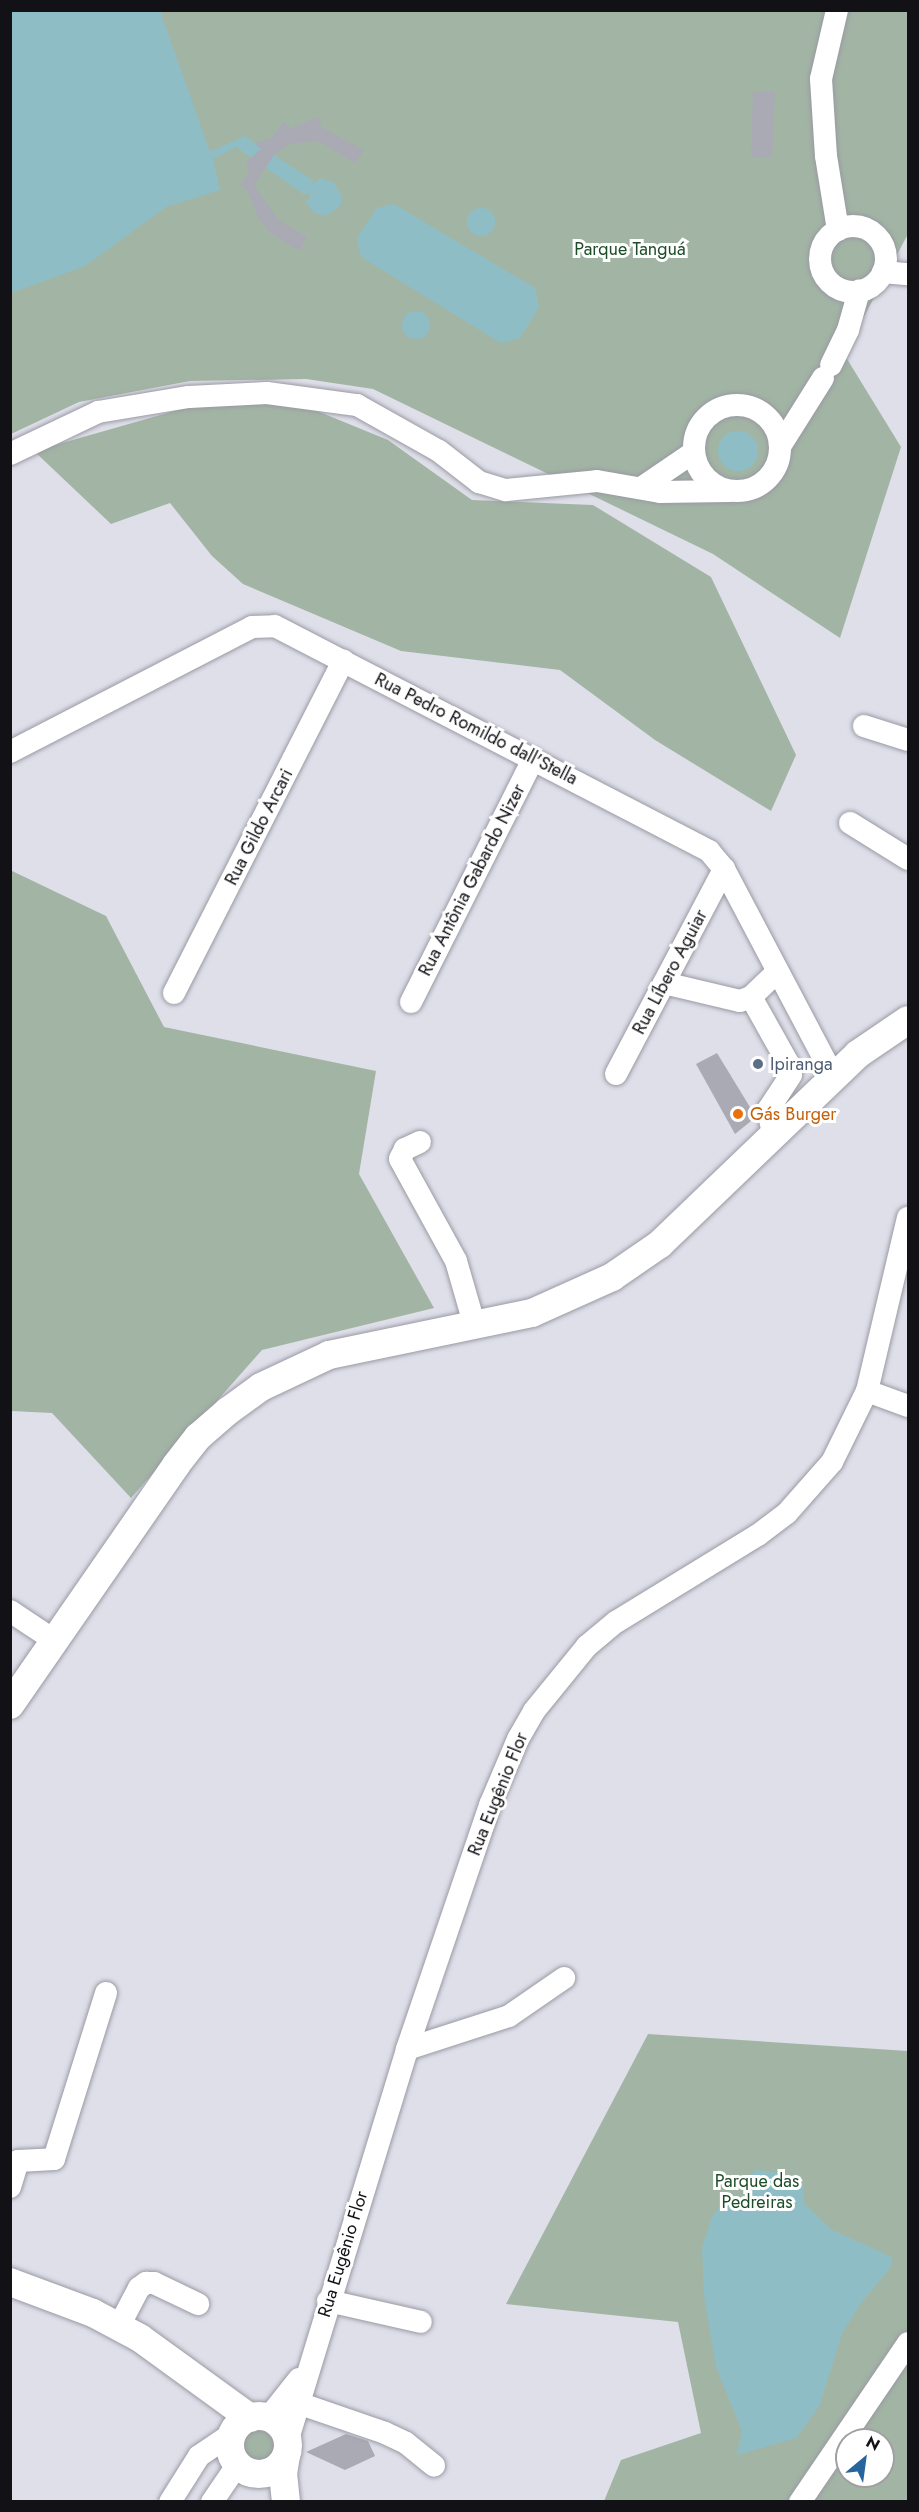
<!DOCTYPE html>
<meta charset="utf-8">
<style>
body{margin:0}
#map{position:relative;width:919px;height:2512px;overflow:hidden;background:#dfdfea;font-family:Jost,sans-serif}
div>[style]{position:absolute}
[style*='--x']{left:calc(var(--x)*1px);top:calc(var(--y)*1px);width:calc(var(--w)*1px);rotate:calc(var(--a)*1deg)}
.green>*{inset:0;background:#a2b5a4}
.water>*{inset:0;background:#8ebdc6}
.round{border-radius:50%}
.building>*{inset:0;background:#aaaab4}
.roads{filter:drop-shadow(0 0 2px #9a9aa4) drop-shadow(0 0 2px #9a9aa4)}
.minor>*{height:22px;margin:-11px;padding:0 11px;transform-origin:11px;border-radius:11px;background:#fff}
.minor>.ring{margin:-11px;padding:0;box-sizing:content-box;background:none;border:22px solid #fff;border-radius:50%}
.major>*{height:28px;margin:-14px;padding:0 14px;transform-origin:14px;border-radius:14px;background:#fff}
.major>.ring{margin:-14px;padding:0;box-sizing:content-box;background:none;border:28px solid #fff;border-radius:50%}
.dots>*{width:16px;height:16px;translate:-50% -50%;box-sizing:border-box;border:3px solid #fff;border-radius:50%}
span{translate:-50% -50%;white-space:nowrap;text-align:center;line-height:1.15;-webkit-text-stroke:6px #fff;paint-order:stroke}
.park-label{font-size:18px;color:#1d4d28}
.street-label{font-size:18px;color:#121216}
.service-label{font-size:18px;color:#4e5e75}
.left{translate:0 -50%;text-align:left}
.food-label{font-size:18px;color:#c56008}
.frame{position:absolute;inset:0;border:12px solid #121216;pointer-events:none}
.north{position:absolute;left:835px;top:2428px;width:60px;height:60px;box-sizing:border-box;background:#fff;border:2px solid #a0a0a2;border-radius:50%;rotate:29deg;font-size:16px;font-weight:700;line-height:24px;text-align:center;color:#121216}
.north::after{content:'';display:block;margin:auto;width:21px;height:27px;background:#26669c;clip-path:polygon(50% 0,100% 100%,50% 72%,0 100%)}
</style>
<div id="map">
<div class="green">
<div style="clip-path:polygon(10px 11px,908px 11px,908px 234px,844px 354px,901px 447px,840px 638px,713px 554px,373px 389px,306px 379px,190px 381px,79px 402px,11px 434px)"></div>
<div style="clip-path:polygon(199px 404px,300px 404px,388px 440px,472px 500px,593px 505px,711px 577px,796px 755px,771px 811px,655px 740px,560px 670px,401px 651px,243px 584px,212px 556px,170px 503px,111px 524px,34px 451px)"></div>
<div style="clip-path:polygon(10px 870px,106px 916px,164px 1027px,376px 1071px,359px 1174px,434px 1308px,262px 1350px,131px 1498px,52px 1413px,11px 1411px)"></div>
<div style="clip-path:polygon(evenodd,648px 2034px,908px 2051px,908px 2501px,604px 2501px,621px 2460px,701px 2433px,678px 2322px,506px 2304px,648px 2034px,847px 2440px,883px 2440px,883px 2476px,847px 2476px,847px 2440px)"></div>
<div style="clip-path:polygon(273px 2425px,284px 2441px,271px 2467px,247px 2467px,235px 2449px,241px 2429px)"></div>
</div>
<div class="water">
<div style="clip-path:polygon(11px 11px,160px 11px,210px 152px,244px 136px,314px 181px,311px 187px,320px 178px,333px 182px,342px 196px,340px 206px,326px 216px,314px 213px,305px 201px,309px 200px,309px 192px,305px 195px,236px 147px,213px 159px,220px 190px,166px 207px,85px 266px,11px 293px)"></div>
<div style="clip-path:polygon(394px 204px,535px 288px,539px 307px,520px 338px,501px 343px,361px 257px,357px 238px,377px 208px)"></div>
<div class="round" style="left:467px;top:208px;width:28px;height:28px"></div>
<div class="round" style="left:402px;top:311px;width:28px;height:28px"></div>
<div class="round" style="left:718px;top:431px;width:40px;height:40px"></div>
<div style="clip-path:polygon(755px 2170px,780px 2173px,803px 2185px,804px 2203px,832px 2230px,892px 2257px,891px 2267px,861px 2303px,842px 2334px,819px 2407px,796px 2438px,737px 2455px,742px 2431px,716px 2367px,704px 2296px,702px 2248px,712px 2217px,728px 2195px,741px 2197px,754px 2189px,746px 2180px)"></div>
</div>
<div class="building">
<div style="clip-path:polygon(753px 91px,775px 92px,772px 158px,751px 157px)"></div>
<div style="clip-path:polygon(318px 117px,322px 124px,319px 126px,364px 150px,355px 163px,319px 142px,292px 143px,275px 154px,254px 185px,278px 219px,307px 237px,300px 251px,271px 234px,258px 218px,247px 190px,240px 186px,250px 169px,245px 163px,262px 148px,258px 148px,256px 143px,272px 137px,284px 122px,292px 128px)"></div>
<div style="clip-path:polygon(717px 1053px,756px 1117px,735px 1134px,696px 1064px)"></div>
<div style="clip-path:polygon(346px 2434px,368px 2441px,375px 2456px,345px 2470px,306px 2452px)"></div>
</div>
<div class="roads">
<div class="minor">
<div style="--x:837;--y:10;--w:71;--a:103.1"></div>
<div style="--x:821;--y:79;--w:77;--a:86.3"></div>
<div style="--x:826;--y:156;--w:75;--a:80.8"></div>
<div class="ring" style="left:820px;top:226px;width:44px;height:44px"></div>
<div style="--x:883;--y:272;--w:25;--a:5"></div>
<div style="--x:831;--y:365;--w:39;--a:-64"></div>
<div style="--x:848;--y:330;--w:41;--a:-74.2"></div>
<div class="ring" style="left:694px;top:405px;width:64px;height:64px"></div>
<div style="--x:781;--y:445;--w:79;--a:-57.9"></div>
<div style="--x:10;--y:454;--w:98;--a:-25.5"></div>
<div style="--x:98;--y:412;--w:92;--a:-9.4"></div>
<div style="--x:189;--y:397;--w:78;--a:-2.9"></div>
<div style="--x:267;--y:393;--w:91;--a:7.6"></div>
<div style="--x:357;--y:405;--w:94;--a:29.3"></div>
<div style="--x:439;--y:451;--w:51;--a:37.8"></div>
<div style="--x:479;--y:482;--w:28;--a:17"></div>
<div style="--x:506;--y:490;--w:91;--a:-5.6"></div>
<div style="--x:597;--y:481;--w:64;--a:9.9"></div>
<div style="--x:660;--y:492;--w:69;--a:-0.8"></div>
<div style="--x:641;--y:488;--w:64;--a:-34.2"></div>
<div style="--x:864;--y:726;--w:46;--a:17.7"></div>
<div style="--x:10;--y:752;--w:272;--a:-27.3"></div>
<div style="--x:252;--y:627;--w:23;--a:-2"></div>
<div style="--x:275;--y:626;--w:489;--a:27.4"></div>
<div style="--x:709;--y:851;--w:23;--a:50"></div>
<div style="--x:724;--y:869;--w:234;--a:62.2"></div>
<div style="--x:850;--y:823;--w:68;--a:31.8"></div>
<div style="--x:664;--y:983;--w:78;--a:13.3"></div>
<div style="--x:740;--y:1001;--w:12;--a:-20"></div>
<div style="--x:751;--y:997;--w:37;--a:-44"></div>
<div style="--x:174;--y:993;--w:373;--a:-63"></div>
<div style="--x:751;--y:997;--w:76;--a:60.7"></div>
<div style="--x:788;--y:1063;--w:12;--a:76"></div>
<div style="--x:791;--y:1075;--w:42;--a:123.3"></div>
<div style="--x:768;--y:1110;--w:25;--a:78"></div>
<div style="--x:411;--y:1002;--w:272;--a:-63.3"></div>
<div style="--x:616;--y:1074;--w:232;--a:-62.2"></div>
<div style="--x:420;--y:1142;--w:17;--a:155"></div>
<div style="--x:405;--y:1149;--w:11;--a:117"></div>
<div style="--x:400;--y:1159;--w:116;--a:61.2"></div>
<div style="--x:456;--y:1261;--w:69;--a:73.9"></div>
<div style="--x:867;--y:1391;--w:44;--a:20.1"></div>
<div style="--x:10;--y:1611;--w:54;--a:33.7"></div>
<div style="--x:407;--y:2049;--w:107;--a:-17.9"></div>
<div style="--x:509;--y:2016;--w:67;--a:-34.6"></div>
<div style="--x:10;--y:2187;--w:27;--a:-73"></div>
<div style="--x:18;--y:2161;--w:36;--a:-3"></div>
<div style="--x:54;--y:2159;--w:174;--a:-72.6"></div>
<div style="--x:328;--y:2301;--w:95;--a:12.7"></div>
<div style="--x:119;--y:2326;--w:43;--a:-62.2"></div>
<div style="--x:139;--y:2288;--w:9;--a:-36"></div>
<div style="--x:146;--y:2283;--w:8;--a:0"></div>
<div style="--x:154;--y:2283;--w:49;--a:25.5"></div>
<div style="--x:298;--y:2403;--w:92;--a:19"></div>
<div style="--x:385;--y:2433;--w:23;--a:25"></div>
<div style="--x:406;--y:2443;--w:36;--a:39"></div>
<div style="--x:268;--y:2418;--w:50;--a:-51.5"></div>
<div style="--x:288;--y:2439;--w:408;--a:-73"></div>
<div style="--x:407;--y:2049;--w:258;--a:-71.2"></div>
<div style="--x:490;--y:1805;--w:72;--a:-67"></div>
<div style="--x:518;--y:1739;--w:32;--a:-60"></div>
<div style="--x:534;--y:1711;--w:84;--a:-50.8"></div>
<div style="--x:587;--y:1646;--w:38;--a:-40"></div>
<div style="--x:616;--y:1622;--w:167;--a:-31.5"></div>
<div style="--x:758;--y:1535;--w:36;--a:-37"></div>
<div style="--x:787;--y:1513;--w:68;--a:-48.6"></div>
<div style="--x:832;--y:1462;--w:79;--a:-63.8"></div>
<div style="--x:867;--y:1391;--w:178;--a:-76.7"></div>
<div style="--x:170;--y:2502;--w:54;--a:-57.8"></div>
<div style="--x:199;--y:2456;--w:41;--a:-34.1"></div>
<div style="--x:212;--y:2502;--w:46;--a:-55.6"></div>
<div style="--x:800;--y:2502;--w:192;--a:-55.8"></div>
</div>
<div class="major">
<div style="--x:10;--y:1705;--w:292;--a:-55.3"></div>
<div style="--x:176;--y:1465;--w:36;--a:-52"></div>
<div style="--x:198;--y:1437;--w:40;--a:-41"></div>
<div style="--x:228;--y:1411;--w:41;--a:-36"></div>
<div style="--x:261;--y:1387;--w:75;--a:-25.2"></div>
<div style="--x:329;--y:1355;--w:207;--a:-11.7"></div>
<div style="--x:532;--y:1313;--w:88;--a:-24.2"></div>
<div style="--x:612;--y:1277;--w:58;--a:-34.5"></div>
<div style="--x:660;--y:1244;--w:274;--a:-43.8"></div>
<div style="--x:858;--y:1054;--w:60;--a:-34.2"></div>
<div style="--x:10;--y:2282;--w:89;--a:20.5"></div>
<div style="--x:93;--y:2313;--w:53;--a:28"></div>
<div style="--x:140;--y:2338;--w:136;--a:36"></div>
<div class="ring" style="left:230px;top:2416px;width:30px;height:30px"></div>
<div style="--x:286;--y:2502;--w:28;--a:-96"></div>
<div style="--x:283;--y:2474;--w:18;--a:-81"></div>
</div>
</div>
<div class="dots">
<div style="left:758px;top:1064px;background:#5c6f8a"></div>
<div style="left:738px;top:1114px;background:#e8710a"></div>
</div>
<div class="park-label">
<span style="left:630px;top:249px">Parque Tanguá</span>
<span style="left:757px;top:2192px">Parque das<br>Pedreiras</span>
</div>
<div class="street-label">
<span style="left:476px;top:729px;rotate:27deg">Rua Pedro Romildo dall'Stella</span>
<span style="left:259px;top:827px;rotate:-63deg">Rua Gildo Arcari</span>
<span style="left:472px;top:880px;rotate:-63deg">Rua Antônia Gabardo Nizer</span>
<span style="left:670px;top:972px;rotate:-62deg">Rua Líbero Aguiar</span>
<span style="left:498px;top:1794px;rotate:-68deg">Rua Eugênio Flor</span>
<span style="left:343px;top:2254px;rotate:-73deg">Rua Eugênio Flor</span>
</div>
<div class="service-label">
<span class="left" style="left:770px;top:1064px">Ipiranga</span>
</div>
<div class="food-label">
<span class="left" style="left:750px;top:1114px">Gás Burger</span>
</div>
<div class="frame"></div>
<div class="north">N</div>
</div>
